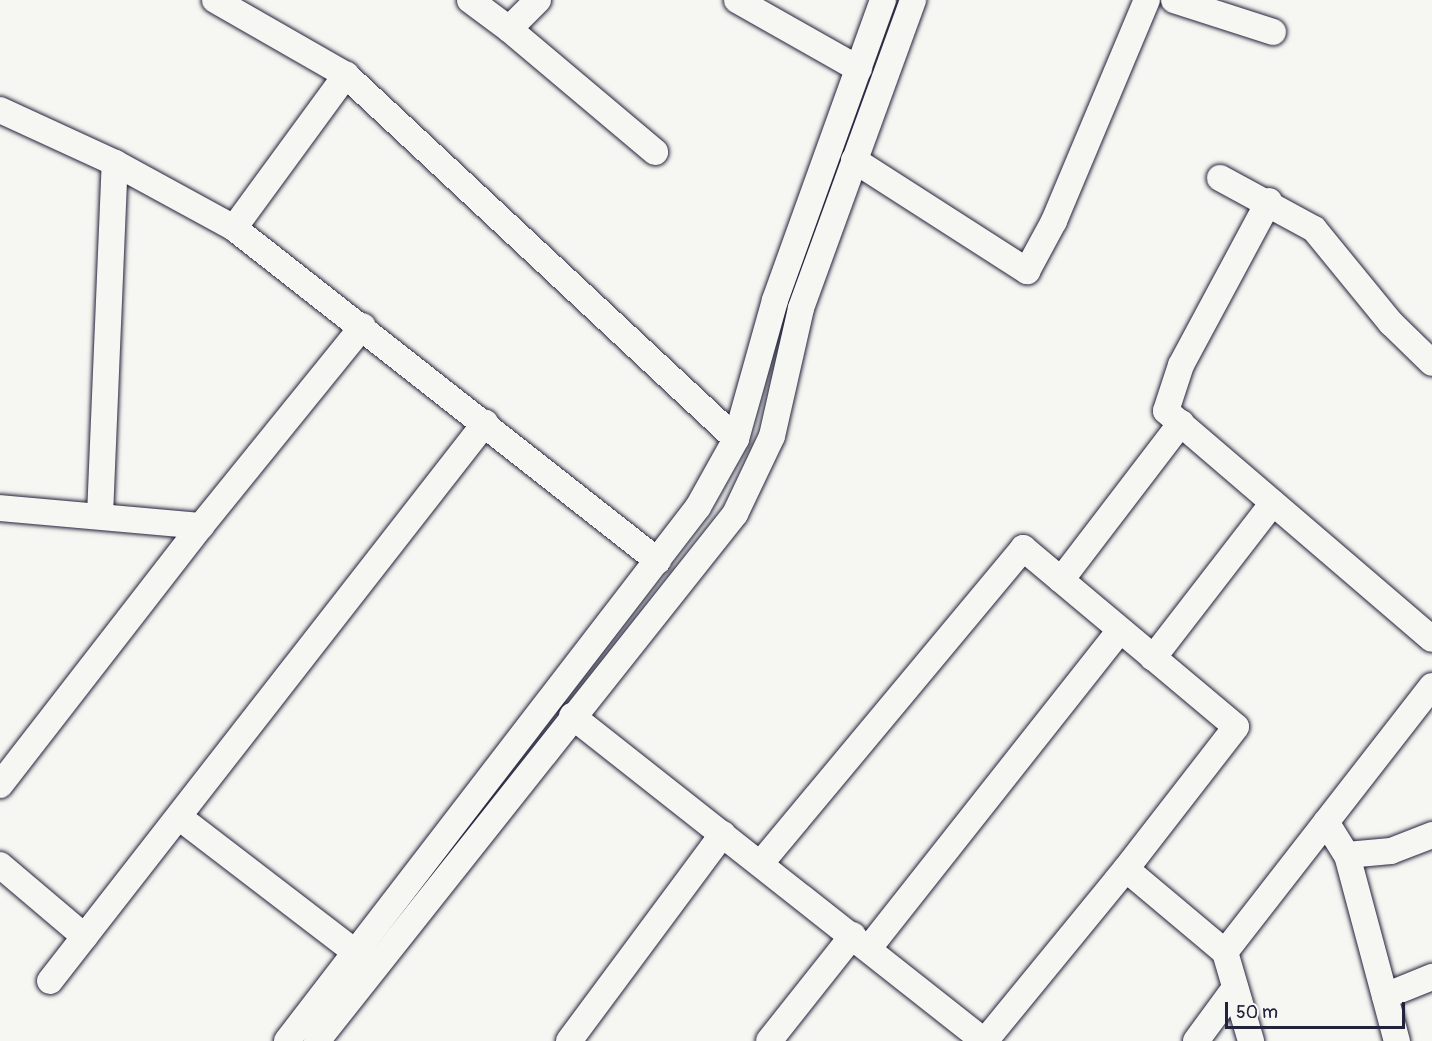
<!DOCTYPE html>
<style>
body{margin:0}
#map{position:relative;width:1432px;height:1041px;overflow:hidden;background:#f6f6f2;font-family:Pangolin,sans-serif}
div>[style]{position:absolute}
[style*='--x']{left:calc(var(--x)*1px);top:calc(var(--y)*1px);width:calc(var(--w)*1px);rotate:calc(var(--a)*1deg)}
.roads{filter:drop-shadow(0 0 2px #22223b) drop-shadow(0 0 2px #22223b)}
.minor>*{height:26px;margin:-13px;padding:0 13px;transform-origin:13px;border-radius:13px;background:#f6f6f2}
span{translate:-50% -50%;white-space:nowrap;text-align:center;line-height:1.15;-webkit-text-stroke:6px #f6f6f2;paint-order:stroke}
.scale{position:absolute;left:1225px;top:1002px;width:180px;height:27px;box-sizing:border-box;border:3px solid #22223b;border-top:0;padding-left:8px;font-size:18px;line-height:21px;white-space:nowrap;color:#22223b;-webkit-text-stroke:4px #f6f6f2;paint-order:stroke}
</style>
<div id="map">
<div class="roads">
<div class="minor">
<div style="--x:215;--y:0;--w:151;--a:29.8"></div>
<div style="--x:346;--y:75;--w:533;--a:43.03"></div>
<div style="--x:470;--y:0;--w:49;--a:36.6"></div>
<div style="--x:509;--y:29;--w:41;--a:-45"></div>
<div style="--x:737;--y:0;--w:140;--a:29.5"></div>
<div style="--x:1174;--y:0;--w:104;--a:17.9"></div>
<div style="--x:509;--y:29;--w:191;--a:40.1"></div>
<div style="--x:0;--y:110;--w:127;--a:24.7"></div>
<div style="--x:115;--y:163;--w:136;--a:28.6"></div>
<div style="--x:234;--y:228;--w:539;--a:38.15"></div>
<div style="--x:854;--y:160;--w:206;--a:32.7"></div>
<div style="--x:1027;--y:271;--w:57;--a:-61.6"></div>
<div style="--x:1054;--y:221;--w:240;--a:-67.2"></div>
<div style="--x:1220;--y:178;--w:107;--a:28.5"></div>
<div style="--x:1314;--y:229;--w:122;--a:50.7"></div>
<div style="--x:1391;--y:323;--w:57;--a:44.3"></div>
<div style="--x:1269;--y:201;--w:186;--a:118.2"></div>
<div style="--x:1181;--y:365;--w:48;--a:108.1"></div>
<div style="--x:1166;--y:411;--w:350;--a:40.6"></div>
<div style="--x:234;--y:228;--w:190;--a:-53.8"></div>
<div style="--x:0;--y:508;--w:202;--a:5.1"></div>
<div style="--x:201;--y:526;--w:257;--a:-51"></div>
<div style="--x:100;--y:515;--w:352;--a:-87.6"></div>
<div style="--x:1061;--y:580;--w:198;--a:-52.6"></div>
<div style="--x:1153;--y:658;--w:196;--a:-52.3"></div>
<div style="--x:572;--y:716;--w:525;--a:38.27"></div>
<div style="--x:0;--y:785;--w:328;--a:-52.2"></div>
<div style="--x:179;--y:817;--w:238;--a:37.5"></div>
<div style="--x:1326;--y:822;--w:39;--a:58"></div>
<div style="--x:1347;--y:855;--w:193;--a:75"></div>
<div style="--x:1347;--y:855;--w:44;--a:-5.2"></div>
<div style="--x:1391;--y:851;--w:44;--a:-21.3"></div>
<div style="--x:761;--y:863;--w:410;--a:-50.2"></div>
<div style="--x:1023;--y:548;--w:278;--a:40"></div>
<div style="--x:1236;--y:727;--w:180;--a:127.8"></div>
<div style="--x:0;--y:865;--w:111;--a:40.3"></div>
<div style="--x:869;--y:948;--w:405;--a:-51.7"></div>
<div style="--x:1225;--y:952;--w:337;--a:-52.1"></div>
<div style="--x:50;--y:981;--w:708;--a:-52.06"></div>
<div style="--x:1385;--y:996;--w:51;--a:-22"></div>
<div style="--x:287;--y:1041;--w:674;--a:-52.42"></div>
<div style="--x:698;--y:507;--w:78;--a:-60.8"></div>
<div style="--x:736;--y:439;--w:144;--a:-74.3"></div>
<div style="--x:775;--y:300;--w:319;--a:-70.2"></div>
<div style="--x:317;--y:1041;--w:673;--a:-51.58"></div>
<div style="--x:735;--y:514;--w:86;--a:-64.6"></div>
<div style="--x:772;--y:436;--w:131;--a:-77.2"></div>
<div style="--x:801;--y:308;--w:328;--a:-70"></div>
<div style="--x:569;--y:1041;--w:258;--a:-53.4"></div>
<div style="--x:769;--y:1041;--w:135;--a:-51.6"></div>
<div style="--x:985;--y:1041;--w:222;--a:-50.7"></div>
<div style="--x:1126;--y:869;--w:129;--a:40"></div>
<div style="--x:1225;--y:952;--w:93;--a:73.7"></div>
<div style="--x:1196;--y:1041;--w:66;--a:-53.7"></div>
</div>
</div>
<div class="scale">50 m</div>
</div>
